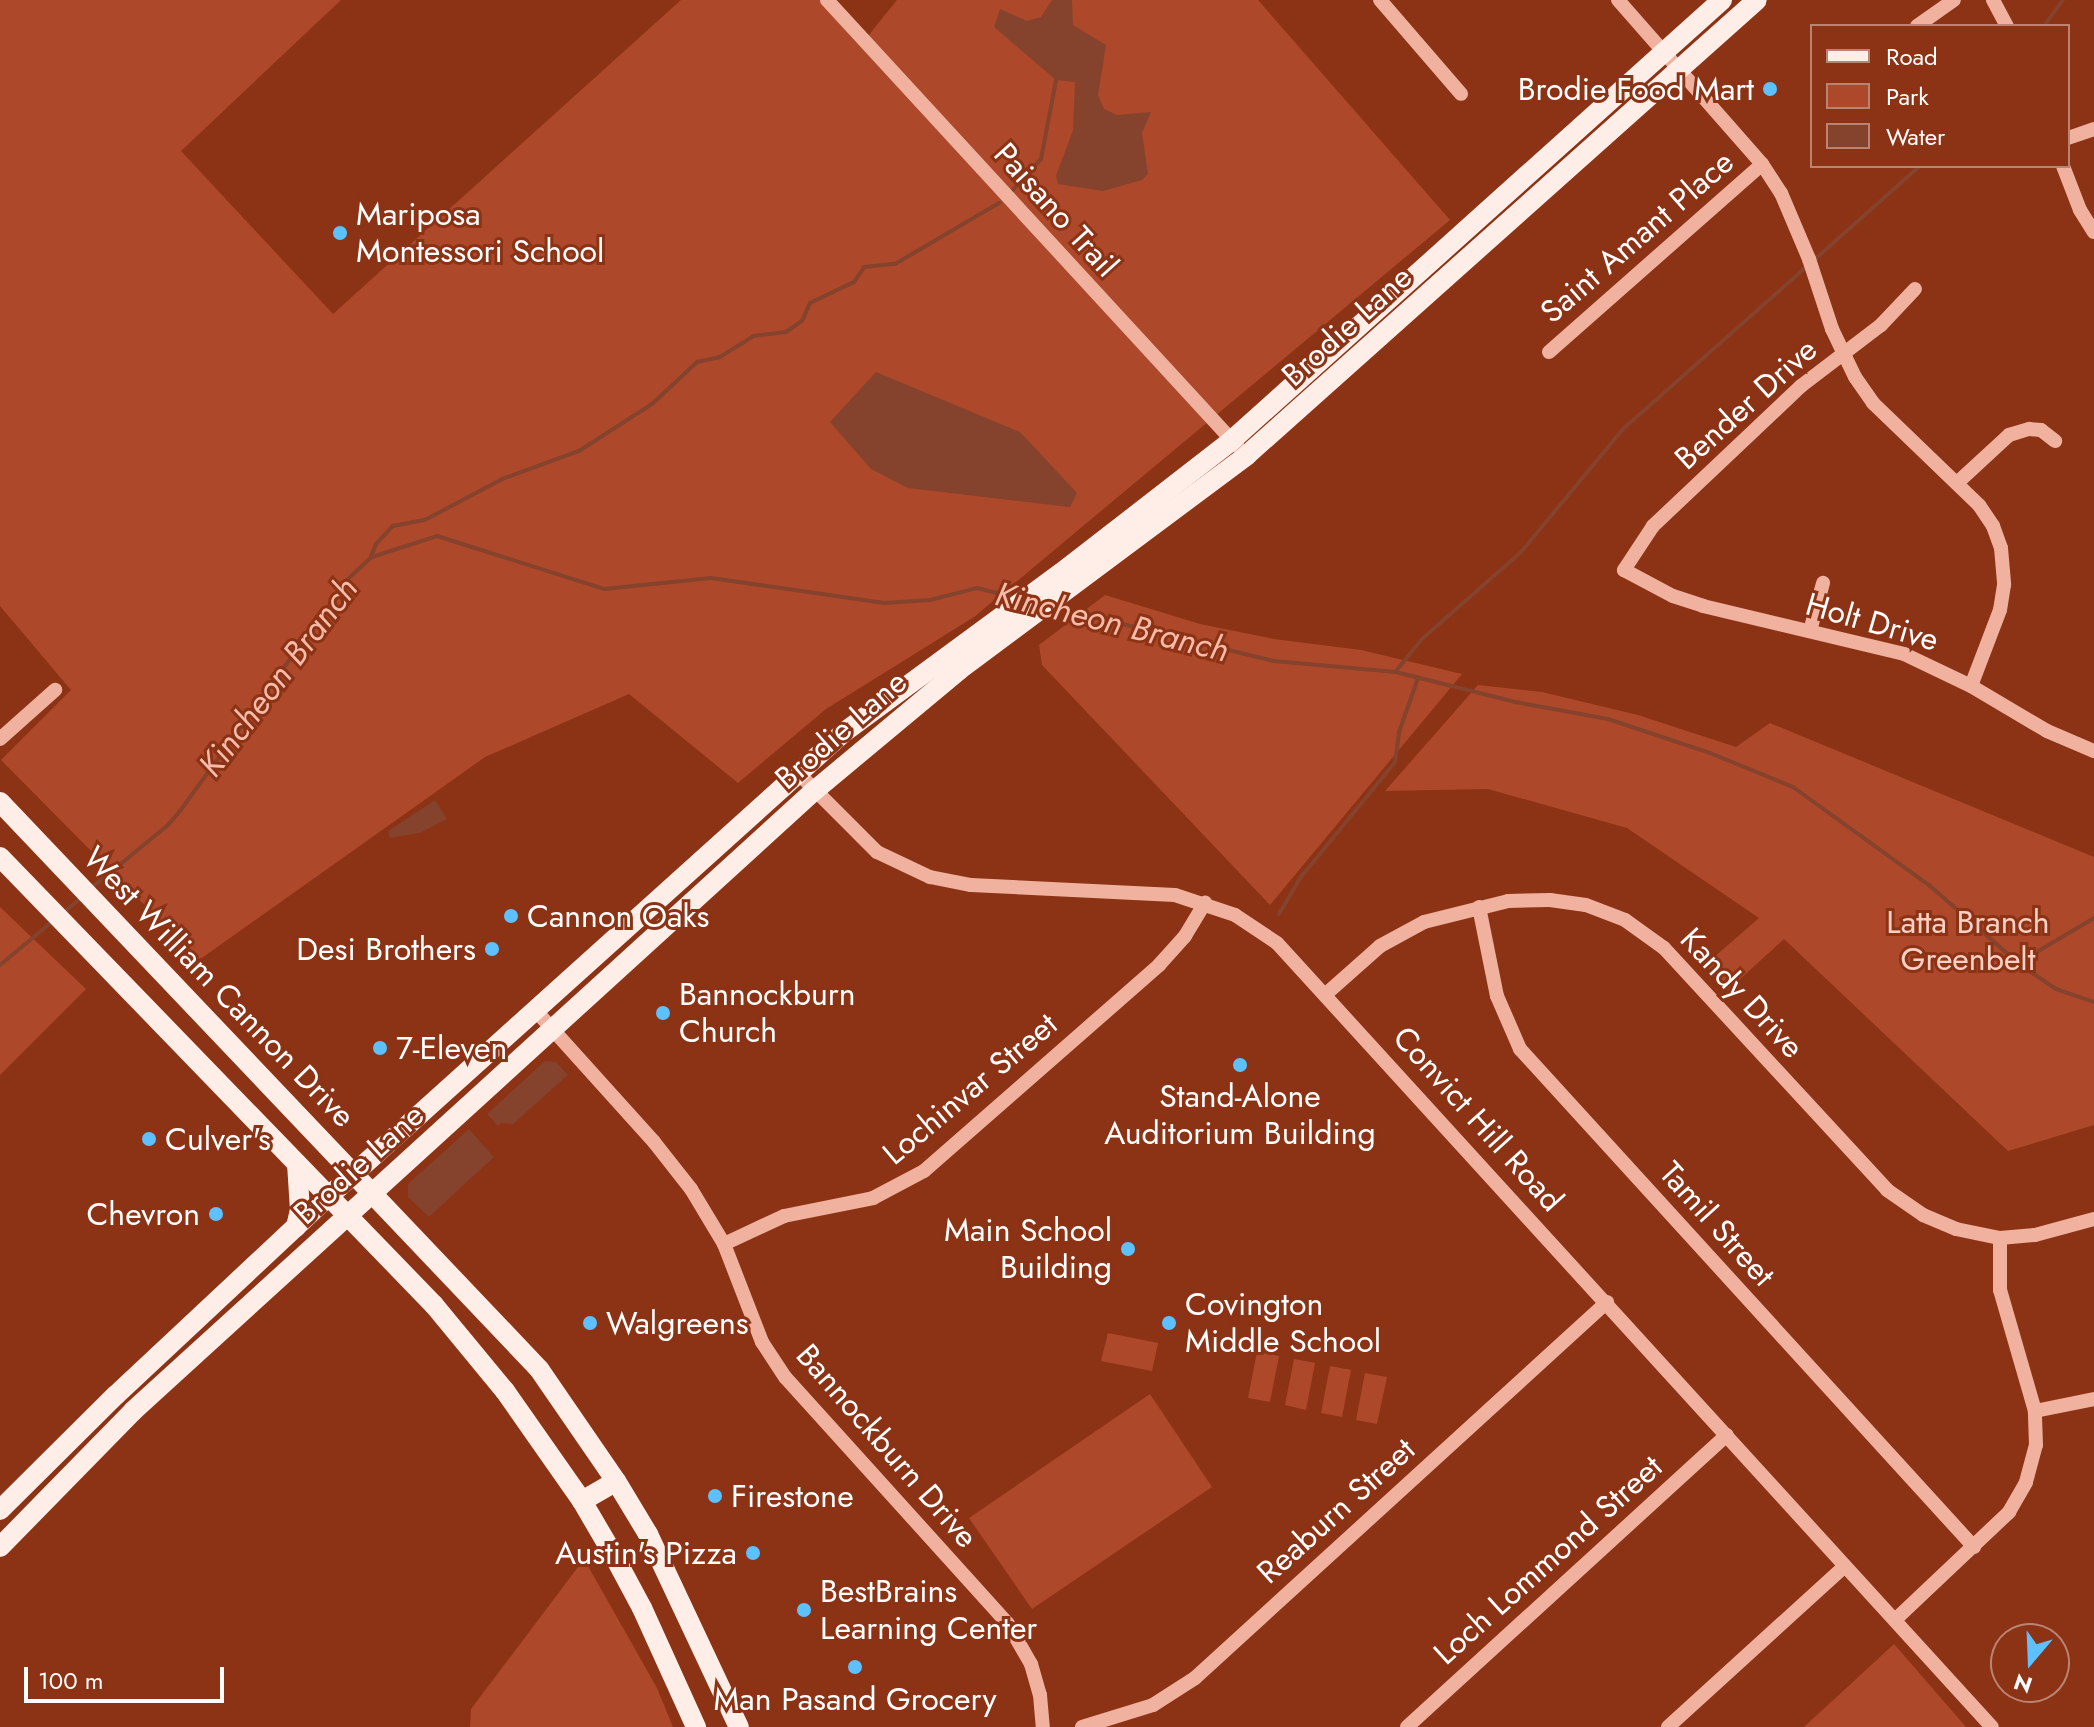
<!DOCTYPE html>
<style>
body{margin:0}
#map{position:relative;width:2094px;height:1727px;overflow:hidden;background:#8c3215;font-family:Jost,sans-serif}
div>[style]{position:absolute}
[style*='--x']{left:calc(var(--x)*1px);top:calc(var(--y)*1px);width:calc(var(--w)*1px);rotate:calc(var(--a)*1deg)}
.green>*{inset:0;background:#ad492a}
.water>*{inset:0;background:#85422c}
.stream>*{height:4px;margin:-2px;padding:0 2px;transform-origin:2px;border-radius:2px;background:#85422c}
.minor>*{height:14px;margin:-7px;padding:0 7px;transform-origin:7px;border-radius:7px;background:#f0b19f}
.major>*{height:20px;margin:-10px;padding:0 10px;transform-origin:10px;border-radius:10px;background:#ffeee7}
.dots>*{width:22px;height:22px;translate:-50% -50%;box-sizing:border-box;border:4px solid #8c3215;border-radius:50%}
span{translate:-50% -50%;white-space:nowrap;text-align:center;line-height:1.15;-webkit-text-stroke:6px #8c3215;paint-order:stroke}
.poi-label{font-size:32px;color:#fff}
.right{translate:-100% -50%;text-align:right}
.left{translate:0 -50%;text-align:left}
.street-label{font-size:32px;color:#fff}
.park-label{font-size:32px;color:#fbd1c5}
.water-label{font-size:34px;color:#f7bbaa;font-style:italic}
.legend{position:absolute;left:1810px;top:24px;width:260px;height:144px;box-sizing:border-box;background:#8c3215;border:2px solid #ba8473;margin:0;padding:10px 14px;list-style:none;font-size:24px;color:#fff}
.legend li{display:flex;align-items:center;gap:16px;height:40px}
.legend b{width:40px;border:2px solid #ba8473}
.north{position:absolute;left:1990px;top:1623px;width:80px;height:80px;box-sizing:border-box;background:#8c3215;border:2px solid #ba8473;border-radius:50%;rotate:199deg;font-size:22px;font-weight:700;line-height:32px;text-align:center;color:#fff}
.north::after{content:'';display:block;margin:auto;width:28px;height:36px;background:#5dc0ff;clip-path:polygon(50% 0,100% 100%,50% 72%,0 100%)}
.scale{position:absolute;left:24px;top:1667px;width:200px;height:36px;box-sizing:border-box;border:4px solid #fff;border-top:0;padding-left:10px;font-size:24px;line-height:28px;white-space:nowrap;color:#fff;-webkit-text-stroke:6px #8c3215;paint-order:stroke}
</style>
<div id="map">
<div class="green">
<div style="clip-path:polygon(0 0,341px 0,181px 151px,333px 314px,681px 0,827px 0,864px 41px,897px 0,1258px 0,1450px 220px,974px 617px,826px 709px,738px 783px,629px 694px,485px 757px,199px 960px,1px 760px,71px 690px,0 606px)"></div>
<div style="clip-path:polygon(1105px 595px,1200px 624px,1274px 639px,1361px 650px,1462px 674px,1270px 905px,1042px 665px,1039px 645px)"></div>
<div style="clip-path:polygon(1478px 685px,1542px 692px,1638px 715px,1736px 747px,1770px 723px,2094px 857px,2094px 1125px,2008px 1151px,1784px 939px,1728px 990px,1705px 965px,1759px 918px,1627px 828px,1488px 789px,1385px 791px)"></div>
<div style="clip-path:polygon(0 907px,86px 989px,0 1075px)"></div>
<div style="clip-path:polygon(1108px 1333px,1158px 1343px,1152px 1371px,1101px 1361px)"></div>
<div style="clip-path:polygon(1257px 1352px,1279px 1356px,1270px 1402px,1248px 1398px)"></div>
<div style="clip-path:polygon(1294px 1359px,1315px 1363px,1306px 1410px,1285px 1405px)"></div>
<div style="clip-path:polygon(1330px 1366px,1351px 1370px,1342px 1417px,1321px 1413px)"></div>
<div style="clip-path:polygon(1365px 1373px,1387px 1377px,1377px 1424px,1356px 1420px)"></div>
<div style="clip-path:polygon(1150px 1394px,1212px 1487px,1032px 1609px,969px 1518px)"></div>
<div style="clip-path:polygon(584px 1559px,657px 1688px,673px 1727px,470px 1727px,471px 1709px)"></div>
<div style="clip-path:polygon(1894px 1644px,1966px 1727px,1804px 1727px)"></div>
</div>
<div class="water">
<div style="clip-path:polygon(1052px 0,1072px 0,1073px 25px,1106px 45px,1098px 95px,1104px 109px,1117px 115px,1151px 112px,1142px 133px,1148px 174px,1142px 180px,1103px 191px,1058px 184px,1056px 176px,1073px 130px,1075px 82px,1056px 80px,994px 27px,1000px 9px,1027px 21px,1041px 17px)"></div>
<div style="clip-path:polygon(876px 372px,1020px 432px,1077px 493px,1070px 507px,908px 488px,871px 469px,830px 422px)"></div>
<div style="clip-path:polygon(435px 800px,447px 819px,420px 833px,390px 838px,388px 831px)"></div>
<div style="clip-path:polygon(545px 1061px,556px 1062px,568px 1075px,513px 1124px,501px 1123px,498px 1126px,487px 1114px)"></div>
<div style="clip-path:polygon(469px 1129px,494px 1157px,429px 1217px,408px 1197px,408px 1184px)"></div>
</div>
<div class="stream">
<div style="--x:2044;--y:26;--w:32;--a:-54"></div>
<div style="--x:1011;--y:192;--w:45;--a:-47.7"></div>
<div style="--x:1041;--y:159;--w:80;--a:-79.2"></div>
<div style="--x:1814;--y:260;--w:142;--a:-41.6"></div>
<div style="--x:371;--y:556;--w:13;--a:-67"></div>
<div style="--x:376;--y:544;--w:25;--a:-47"></div>
<div style="--x:393;--y:526;--w:33;--a:-11"></div>
<div style="--x:425;--y:520;--w:87;--a:-28"></div>
<div style="--x:502;--y:479;--w:82;--a:-20"></div>
<div style="--x:579;--y:451;--w:87;--a:-32.8"></div>
<div style="--x:652;--y:404;--w:62;--a:-43"></div>
<div style="--x:697;--y:362;--w:24;--a:-12"></div>
<div style="--x:720;--y:357;--w:39;--a:-32"></div>
<div style="--x:753;--y:336;--w:33;--a:-7"></div>
<div style="--x:786;--y:332;--w:19;--a:-35"></div>
<div style="--x:802;--y:321;--w:20;--a:-66"></div>
<div style="--x:810;--y:303;--w:49;--a:-25.5"></div>
<div style="--x:854;--y:282;--w:18;--a:-56"></div>
<div style="--x:864;--y:267;--w:31;--a:-6"></div>
<div style="--x:895;--y:264;--w:121;--a:-30.4"></div>
<div style="--x:1056;--y:608;--w:224;--a:13.7"></div>
<div style="--x:1274;--y:661;--w:122;--a:5.2"></div>
<div style="--x:1396;--y:672;--w:123;--a:14.1"></div>
<div style="--x:1515;--y:702;--w:95;--a:10.4"></div>
<div style="--x:1608;--y:719;--w:108;--a:18.4"></div>
<div style="--x:1710;--y:753;--w:90;--a:22.3"></div>
<div style="--x:1793;--y:787;--w:168;--a:35.8"></div>
<div style="--x:1929;--y:885;--w:118;--a:41.2"></div>
<div style="--x:2018;--y:963;--w:46;--a:34.4"></div>
<div style="--x:2056;--y:989;--w:40;--a:18.9"></div>
<div style="--x:1396;--y:671;--w:41;--a:-50.9"></div>
<div style="--x:1422;--y:639;--w:132;--a:-41.3"></div>
<div style="--x:1521;--y:552;--w:160;--a:-50.3"></div>
<div style="--x:1623;--y:429;--w:246;--a:-41.5"></div>
<div style="--x:90;--y:889;--w:99;--a:-39.3"></div>
<div style="--x:167;--y:826;--w:20;--a:-49"></div>
<div style="--x:180;--y:811;--w:286;--a:-54.1"></div>
<div style="--x:348;--y:579;--w:33;--a:-43"></div>
<div style="--x:372;--y:557;--w:68;--a:-17.9"></div>
<div style="--x:437;--y:536;--w:175;--a:17.6"></div>
<div style="--x:604;--y:589;--w:108;--a:-5.9"></div>
<div style="--x:711;--y:578;--w:175;--a:8.2"></div>
<div style="--x:884;--y:603;--w:46;--a:-3.7"></div>
<div style="--x:930;--y:600;--w:49;--a:-14.3"></div>
<div style="--x:977;--y:588;--w:41;--a:14"></div>
<div style="--x:63;--y:913;--w:23;--a:-40"></div>
<div style="--x:1279;--y:914;--w:43;--a:-59.3"></div>
<div style="--x:1301;--y:877;--w:149;--a:-50.7"></div>
<div style="--x:1395;--y:762;--w:30;--a:-82"></div>
<div style="--x:1399;--y:732;--w:57;--a:-70.6"></div>
<div style="--x:2018;--y:963;--w:88;--a:-30.6"></div>
<div style="--x:0;--y:965;--w:69;--a:-39.7"></div>
</div>
<div class="minor">
<div style="--x:827;--y:0;--w:607;--a:47.4"></div>
<div style="--x:1380;--y:0;--w:124;--a:49.2"></div>
<div style="--x:1618;--y:0;--w:218;--a:48.7"></div>
<div style="--x:1762;--y:164;--w:35;--a:57"></div>
<div style="--x:1781;--y:193;--w:72;--a:67"></div>
<div style="--x:1809;--y:259;--w:74;--a:71.8"></div>
<div style="--x:1832;--y:329;--w:53;--a:64.4"></div>
<div style="--x:1855;--y:377;--w:32;--a:55"></div>
<div style="--x:1873;--y:403;--w:147;--a:43.9"></div>
<div style="--x:1979;--y:505;--w:25;--a:56"></div>
<div style="--x:1993;--y:526;--w:23;--a:70"></div>
<div style="--x:2001;--y:548;--w:37;--a:85"></div>
<div style="--x:2004;--y:585;--w:25;--a:99"></div>
<div style="--x:2000;--y:610;--w:81;--a:110.9"></div>
<div style="--x:1993;--y:0;--w:30;--a:62"></div>
<div style="--x:1917;--y:26;--w:45;--a:-35.1"></div>
<div style="--x:2068;--y:138;--w:28;--a:-19"></div>
<div style="--x:2063;--y:166;--w:47;--a:68.9"></div>
<div style="--x:2080;--y:210;--w:26;--a:58"></div>
<div style="--x:1915;--y:289;--w:50;--a:133.4"></div>
<div style="--x:1881;--y:325;--w:101;--a:142.7"></div>
<div style="--x:1801;--y:386;--w:204;--a:136.6"></div>
<div style="--x:1653;--y:526;--w:53;--a:123.4"></div>
<div style="--x:1624;--y:570;--w:55;--a:28"></div>
<div style="--x:1673;--y:596;--w:32;--a:18"></div>
<div style="--x:1703;--y:606;--w:207;--a:13.4"></div>
<div style="--x:1904;--y:654;--w:74;--a:25.5"></div>
<div style="--x:1971;--y:686;--w:88;--a:30.6"></div>
<div style="--x:2047;--y:731;--w:51;--a:23.1"></div>
<div style="--x:1549;--y:352;--w:284;--a:-41.4"></div>
<div style="--x:1957;--y:483;--w:71;--a:-42.7"></div>
<div style="--x:2009;--y:435;--w:21;--a:-17"></div>
<div style="--x:2029;--y:429;--w:12;--a:5"></div>
<div style="--x:2041;--y:430;--w:18;--a:38"></div>
<div style="--x:1810;--y:631;--w:50;--a:-74.8"></div>
<div style="--x:0;--y:739;--w:74;--a:-41.7"></div>
<div style="--x:798;--y:773;--w:112;--a:45"></div>
<div style="--x:877;--y:852;--w:59;--a:25.3"></div>
<div style="--x:930;--y:877;--w:42;--a:11"></div>
<div style="--x:971;--y:885;--w:204;--a:2.8"></div>
<div style="--x:1175;--y:895;--w:63;--a:18.4"></div>
<div style="--x:1235;--y:915;--w:50;--a:33.7"></div>
<div style="--x:1277;--y:943;--w:1061;--a:47.64"></div>
<div style="--x:1479;--y:907;--w:91;--a:78.6"></div>
<div style="--x:1497;--y:996;--w:58;--a:66.5"></div>
<div style="--x:1520;--y:1049;--w:674;--a:47.65"></div>
<div style="--x:1326;--y:994;--w:72;--a:-41.6"></div>
<div style="--x:1380;--y:946;--w:50;--a:-28.6"></div>
<div style="--x:1424;--y:922;--w:87;--a:-14"></div>
<div style="--x:1508;--y:901;--w:42;--a:-1.4"></div>
<div style="--x:1550;--y:900;--w:36;--a:8"></div>
<div style="--x:1586;--y:905;--w:42;--a:21"></div>
<div style="--x:1625;--y:920;--w:48;--a:35.7"></div>
<div style="--x:1664;--y:948;--w:329;--a:47.3"></div>
<div style="--x:1887;--y:1190;--w:44;--a:34.8"></div>
<div style="--x:1923;--y:1215;--w:36;--a:23"></div>
<div style="--x:1956;--y:1229;--w:45;--a:11.6"></div>
<div style="--x:2000;--y:1238;--w:35;--a:-5"></div>
<div style="--x:2035;--y:1235;--w:61;--a:-15.2"></div>
<div style="--x:537;--y:1012;--w:175;--a:48"></div>
<div style="--x:654;--y:1142;--w:60;--a:51.8"></div>
<div style="--x:691;--y:1189;--w:64;--a:59"></div>
<div style="--x:724;--y:1244;--w:105;--a:68.8"></div>
<div style="--x:762;--y:1342;--w:42;--a:56.7"></div>
<div style="--x:785;--y:1377;--w:333;--a:47.9"></div>
<div style="--x:1008;--y:1624;--w:46;--a:60.1"></div>
<div style="--x:1031;--y:1664;--w:32;--a:74"></div>
<div style="--x:1040;--y:1695;--w:32;--a:85"></div>
<div style="--x:724;--y:1244;--w:66;--a:-25"></div>
<div style="--x:784;--y:1216;--w:91;--a:-11.4"></div>
<div style="--x:873;--y:1198;--w:58;--a:-27.9"></div>
<div style="--x:924;--y:1171;--w:313;--a:-41.2"></div>
<div style="--x:1159;--y:965;--w:39;--a:-48"></div>
<div style="--x:1185;--y:936;--w:39;--a:-59"></div>
<div style="--x:2035;--y:1411;--w:60;--a:-11.5"></div>
<div style="--x:1896;--y:1619;--w:156;--a:-43.4"></div>
<div style="--x:2009;--y:1512;--w:34;--a:-60"></div>
<div style="--x:2026;--y:1482;--w:38;--a:-75"></div>
<div style="--x:2036;--y:1445;--w:34;--a:-92"></div>
<div style="--x:2035;--y:1411;--w:126;--a:-106.1"></div>
<div style="--x:2000;--y:1290;--w:52;--a:-90"></div>
<div style="--x:1082;--y:1727;--w:74;--a:-17.2"></div>
<div style="--x:1153;--y:1705;--w:50;--a:-32.7"></div>
<div style="--x:1195;--y:1678;--w:558;--a:-42.38"></div>
<div style="--x:1407;--y:1727;--w:433;--a:-42.4"></div>
<div style="--x:1668;--y:1727;--w:239;--a:-42.3"></div>
</div>
<div class="major">
<div style="--x:0;--y:802;--w:782;--a:46.45"></div>
<div style="--x:539;--y:1369;--w:136;--a:55.5"></div>
<div style="--x:616;--y:1481;--w:62;--a:58.9"></div>
<div style="--x:648;--y:1534;--w:213;--a:64.8"></div>
<div style="--x:0;--y:857;--w:624;--a:45.91"></div>
<div style="--x:434;--y:1305;--w:112;--a:50.5"></div>
<div style="--x:505;--y:1391;--w:134;--a:55"></div>
<div style="--x:582;--y:1501;--w:61;--a:59.7"></div>
<div style="--x:613;--y:1554;--w:61;--a:61.8"></div>
<div style="--x:642;--y:1608;--w:131;--a:65.6"></div>
<div style="--x:296;--y:1227;--w:17;--a:-77"></div>
<div style="--x:300;--y:1210;--w:46;--a:-93.7"></div>
<div style="--x:582;--y:1501;--w:39;--a:-30"></div>
<div style="--x:0;--y:1510;--w:163;--a:-44.8"></div>
<div style="--x:116;--y:1395;--w:291;--a:-43.1"></div>
<div style="--x:329;--y:1196;--w:692;--a:-42.01"></div>
<div style="--x:843;--y:733;--w:270;--a:-36.3"></div>
<div style="--x:1061;--y:573;--w:215;--a:-37.8"></div>
<div style="--x:1231;--y:441;--w:660;--a:-41.93"></div>
<div style="--x:0;--y:1547;--w:190;--a:-45.6"></div>
<div style="--x:133;--y:1411;--w:921;--a:-42.32"></div>
<div style="--x:814;--y:791;--w:189;--a:-39.8"></div>
<div style="--x:959;--y:670;--w:359;--a:-36.7"></div>
<div style="--x:1247;--y:455;--w:683;--a:-41.74"></div>
</div>
<div class="dots">
<div style="left:1770px;top:89px;background:#5dc0ff"></div>
<div style="left:340px;top:233px;background:#5dc0ff"></div>
<div style="left:511px;top:916px;background:#5dc0ff"></div>
<div style="left:492px;top:949px;background:#5dc0ff"></div>
<div style="left:663px;top:1013px;background:#5dc0ff"></div>
<div style="left:380px;top:1048px;background:#5dc0ff"></div>
<div style="left:1240px;top:1065px;background:#5dc0ff"></div>
<div style="left:149px;top:1139px;background:#5dc0ff"></div>
<div style="left:216px;top:1214px;background:#5dc0ff"></div>
<div style="left:1128px;top:1249px;background:#5dc0ff"></div>
<div style="left:590px;top:1323px;background:#5dc0ff"></div>
<div style="left:1169px;top:1323px;background:#5dc0ff"></div>
<div style="left:715px;top:1496px;background:#5dc0ff"></div>
<div style="left:753px;top:1553px;background:#5dc0ff"></div>
<div style="left:804px;top:1610px;background:#5dc0ff"></div>
<div style="left:855px;top:1667px;background:#5dc0ff"></div>
</div>
<div class="poi-label">
<span class="right" style="left:1754px;top:89px">Brodie Food Mart</span>
<span class="left" style="left:356px;top:233px">Mariposa<br>Montessori School</span>
<span class="left" style="left:527px;top:916px">Cannon Oaks</span>
<span class="right" style="left:476px;top:949px">Desi Brothers</span>
<span class="left" style="left:679px;top:1013px">Bannockburn<br>Church</span>
<span class="left" style="left:396px;top:1048px">7-Eleven</span>
<span style="left:1240px;top:1115px">Stand-Alone<br>Auditorium Building</span>
<span class="left" style="left:165px;top:1139px">Culver's</span>
<span class="right" style="left:200px;top:1214px">Chevron</span>
<span class="right" style="left:1112px;top:1249px">Main School<br>Building</span>
<span class="left" style="left:1185px;top:1323px">Covington<br>Middle School</span>
<span class="left" style="left:606px;top:1323px">Walgreens</span>
<span class="left" style="left:731px;top:1496px">Firestone</span>
<span class="right" style="left:737px;top:1553px">Austin's Pizza</span>
<span class="left" style="left:820px;top:1610px">BestBrains<br>Learning Center</span>
<span style="left:855px;top:1699px">Man Pasand Grocery</span>
</div>
<div class="street-label">
<span style="left:1056px;top:210px;rotate:48deg">Paisano Trail</span>
<span style="left:1637px;top:237px;rotate:-41deg">Saint Amant Place</span>
<span style="left:1347px;top:326px;rotate:-42deg">Brodie Lane</span>
<span style="left:1746px;top:404px;rotate:-42deg">Bender Drive</span>
<span style="left:1872px;top:622px;rotate:16deg">Holt Drive</span>
<span style="left:841px;top:730px;rotate:-41deg">Brodie Lane</span>
<span style="left:219px;top:987px;rotate:46deg">West William Cannon Drive</span>
<span style="left:1742px;top:993px;rotate:47deg">Kandy Drive</span>
<span style="left:970px;top:1089px;rotate:-40deg">Lochinvar Street</span>
<span style="left:1478px;top:1119px;rotate:48deg">Convict Hill Road</span>
<span style="left:359px;top:1164px;rotate:-42deg">Brodie Lane</span>
<span style="left:1717px;top:1224px;rotate:48deg">Tamil Street</span>
<span style="left:887px;top:1446px;rotate:49deg">Bannockburn Drive</span>
<span style="left:1336px;top:1511px;rotate:-42deg">Reaburn Street</span>
<span style="left:1548px;top:1560px;rotate:-42deg">Loch Lommond Street</span>
</div>
<div class="park-label">
<span style="left:1968px;top:941px">Latta Branch<br>Greenbelt</span>
</div>
<div class="water-label">
<span style="left:1112px;top:622px;rotate:14deg">Kincheon Branch</span>
<span style="left:278px;top:677px;rotate:-53deg">Kincheon Branch</span>
</div>
<ul class="legend">
<li><b style="height:10px;background:#ffeee7"></b>Road</li>
<li><b style="height:22px;background:#ad492a"></b>Park</li>
<li><b style="height:22px;background:#85422c"></b>Water</li>
</ul>
<div class="north">N</div>
<div class="scale">100 m</div>
</div>
